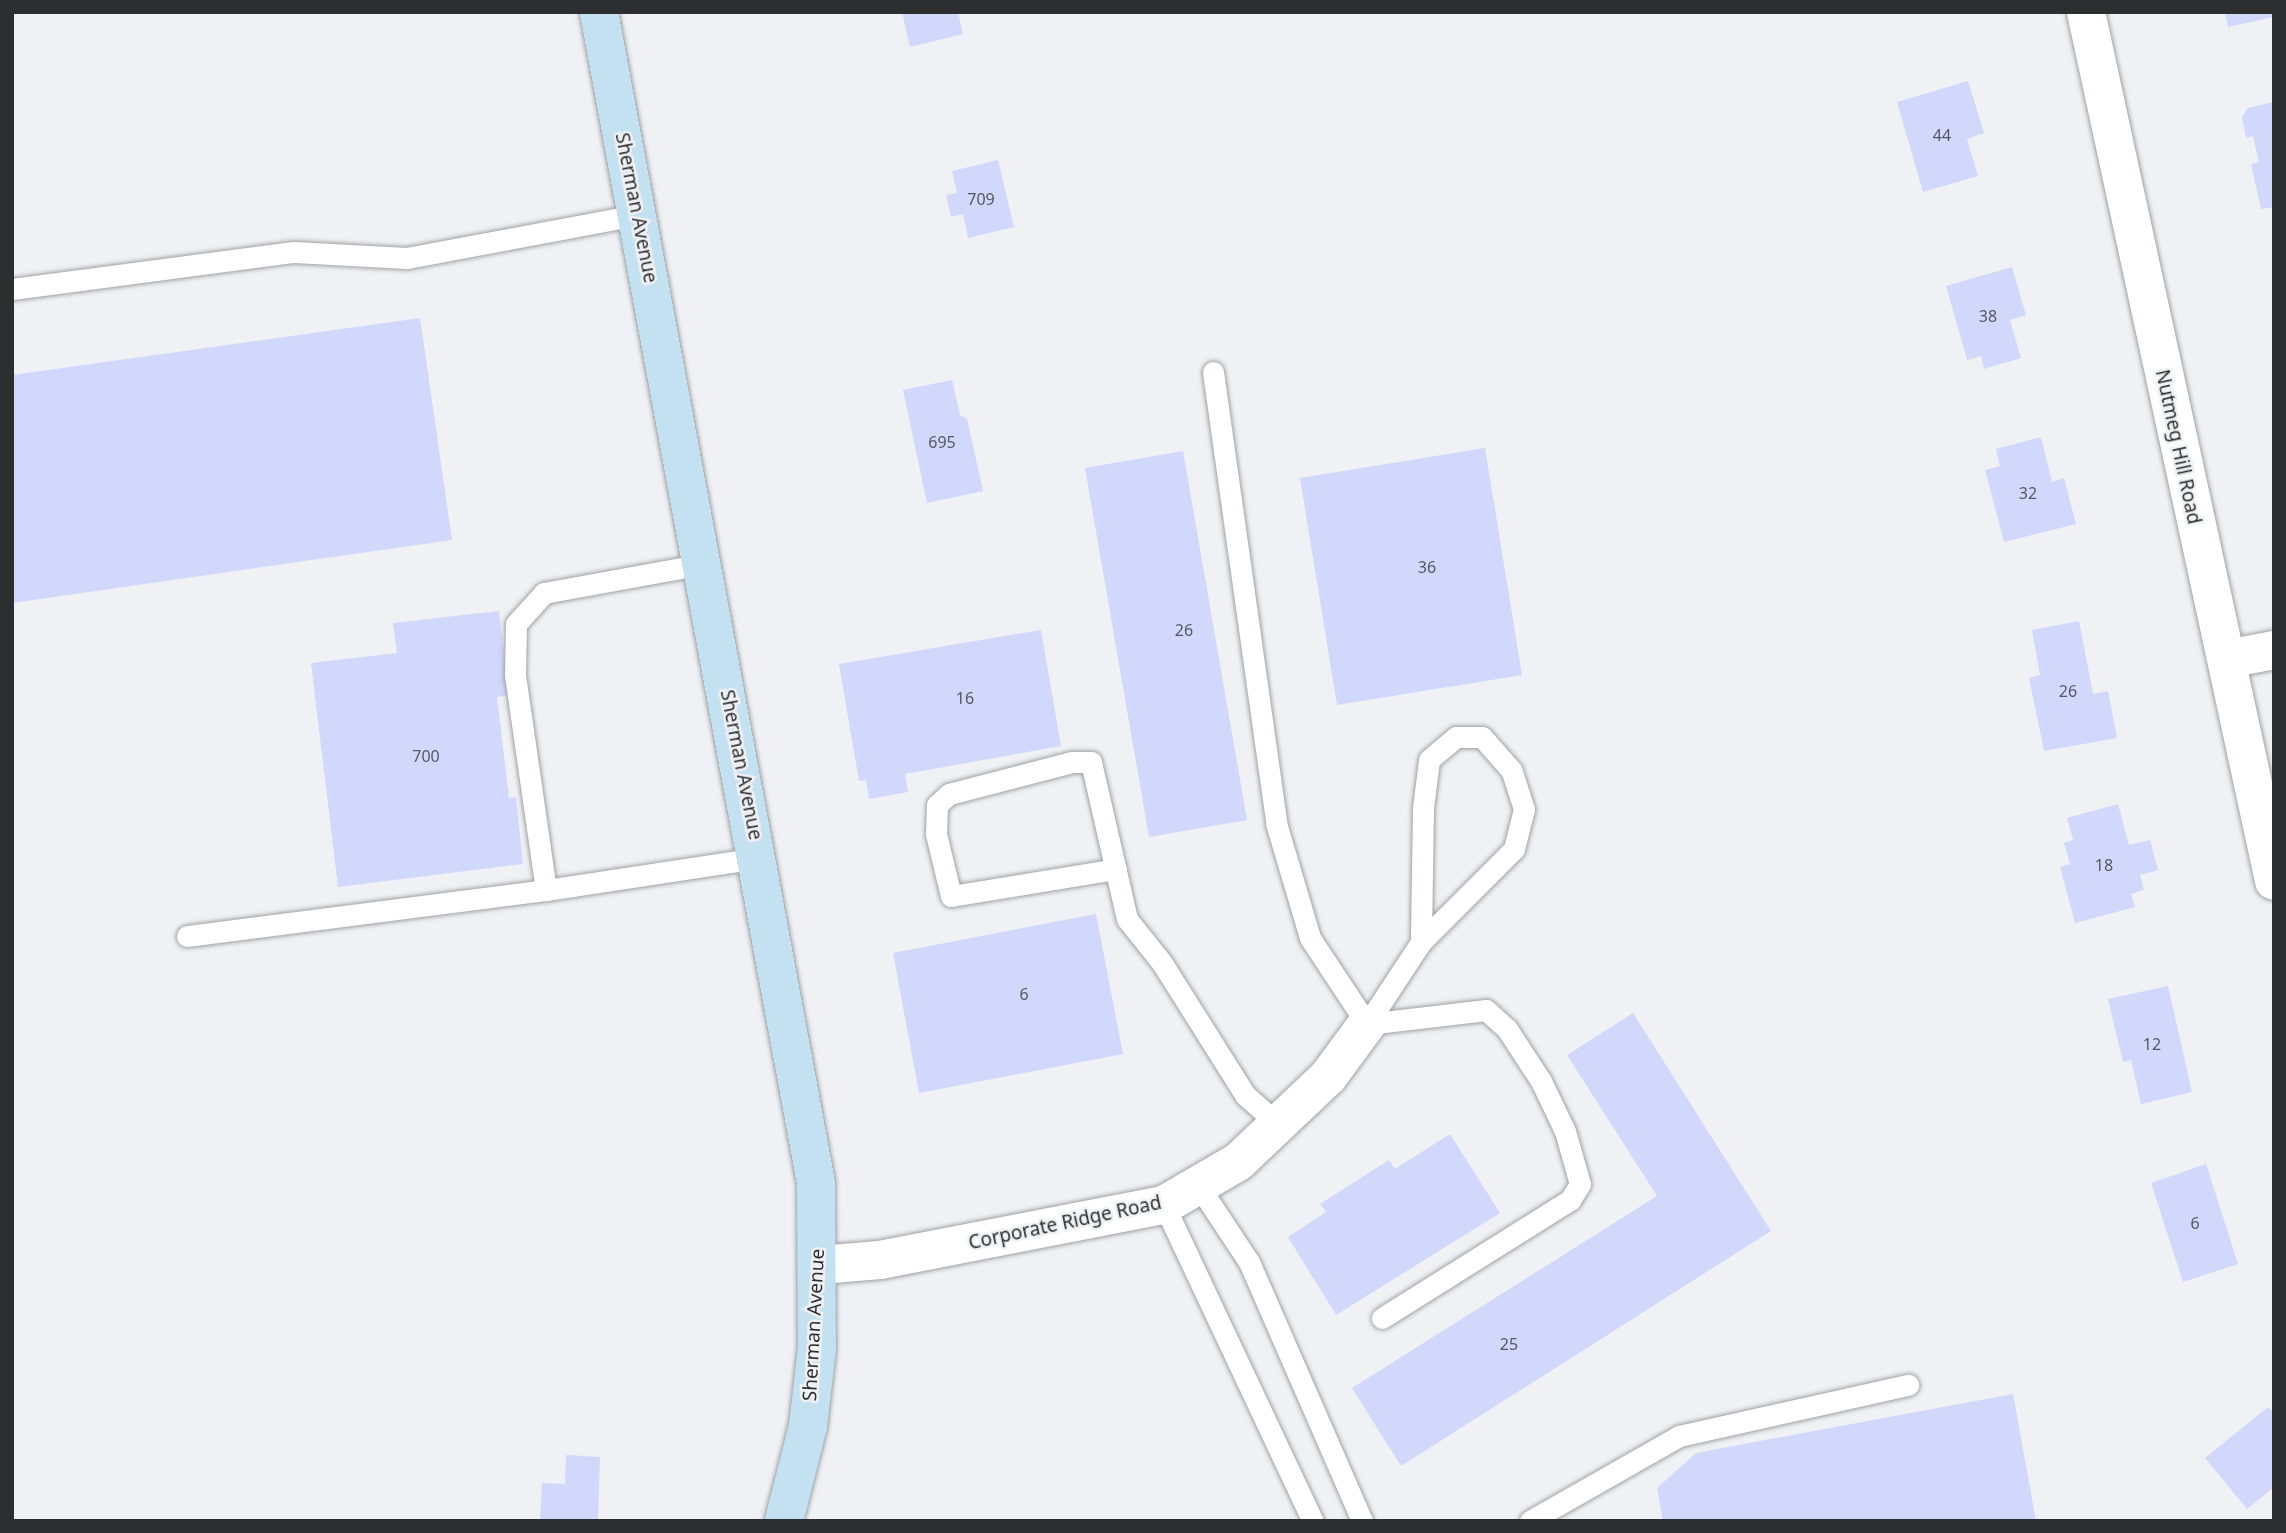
<!DOCTYPE html>
<style>
body{margin:0}
#map{position:relative;width:2286px;height:1533px;overflow:hidden;background:#eff1f4;font-family:"Noto Sans",sans-serif}
div>[style]{position:absolute}
[style*='--x']{left:calc(var(--x)*1px);top:calc(var(--y)*1px);width:calc(var(--w)*1px);rotate:calc(var(--a)*1deg)}
.building>*{inset:0;background:#d2d7fc}
.roads{filter:drop-shadow(0 0 2px #a0a2a5) drop-shadow(0 0 2px #a0a2a5)}
.lane>*{height:21px;margin:-10.5px;padding:0 10.5px;transform-origin:10.5px;border-radius:10.5px;background:#fff}
.street>*{height:38px;margin:-19px;padding:0 19px;transform-origin:19px;border-radius:19px;background:#fff}
.secondary>*{height:38px;margin:-19px;padding:0 19px;transform-origin:19px;border-radius:19px;background:#c4e1f1}
span{translate:-50% -50%;white-space:nowrap;text-align:center;line-height:1.15;-webkit-text-stroke:5px #eff1f4;paint-order:stroke}
.number-label{font-size:16px;color:#565862}
.number-label span{-webkit-text-stroke-width:0}
.street-label{font-size:19px;color:#2d2e2f}
.frame{position:absolute;inset:0;border:14px solid #2d2e2f;pointer-events:none}
</style>
<div id="map">
<div class="building">
<div style="clip-path:polygon(902px 12px,958px 12px,963px 34px,910px 47px)"></div>
<div style="clip-path:polygon(2225px 12px,2274px 12px,2274px 17px,2228px 27px)"></div>
<div style="clip-path:polygon(1968px 81px,1984px 133px,1967px 139px,1978px 176px,1923px 192px,1897px 102px)"></div>
<div style="clip-path:polygon(2274px 102px,2274px 207px,2261px 209px,2251px 164px,2259px 162px,2253px 136px,2246px 138px,2242px 117px,2248px 108px)"></div>
<div style="clip-path:polygon(998px 160px,1014px 227px,968px 238px,963px 214px,951px 217px,946px 195px,957px 193px,952px 171px)"></div>
<div style="clip-path:polygon(2012px 267px,2026px 315px,2010px 320px,2021px 358px,1984px 369px,1981px 356px,1967px 360px,1946px 286px)"></div>
<div style="clip-path:polygon(420px 318px,452px 540px,12px 603px,12px 375px)"></div>
<div style="clip-path:polygon(952px 380px,960px 415px,967px 419px,983px 491px,927px 503px,903px 390px)"></div>
<div style="clip-path:polygon(2041px 437px,2052px 482px,2064px 478px,2076px 524px,2004px 542px,1985px 470px,2000px 466px,1996px 449px)"></div>
<div style="clip-path:polygon(1485px 448px,1522px 675px,1337px 705px,1300px 478px)"></div>
<div style="clip-path:polygon(1183px 451px,1247px 820px,1149px 837px,1085px 468px)"></div>
<div style="clip-path:polygon(499px 611px,509px 695px,497px 697px,509px 798px,516px 797px,523px 864px,338px 887px,311px 663px,397px 653px,393px 623px)"></div>
<div style="clip-path:polygon(2079px 621px,2093px 694px,2108px 691px,2117px 738px,2044px 751px,2029px 678px,2040px 675px,2032px 630px)"></div>
<div style="clip-path:polygon(1041px 630px,1061px 746px,905px 774px,908px 792px,869px 799px,866px 780px,859px 781px,839px 664px)"></div>
<div style="clip-path:polygon(2118px 804px,2129px 845px,2150px 840px,2158px 870px,2140px 875px,2144px 890px,2131px 894px,2135px 907px,2075px 923px,2060px 867px,2070px 864px,2064px 843px,2073px 840px,2067px 818px)"></div>
<div style="clip-path:polygon(1096px 914px,1123px 1054px,919px 1093px,893px 953px)"></div>
<div style="clip-path:polygon(2168px 986px,2192px 1092px,2141px 1104px,2131px 1060px,2123px 1062px,2108px 999px)"></div>
<div style="clip-path:polygon(1633px 1013px,1771px 1231px,1401px 1466px,1352px 1388px,1657px 1196px,1567px 1055px)"></div>
<div style="clip-path:polygon(1450px 1134px,1500px 1213px,1336px 1315px,1288px 1237px,1326px 1212px,1320px 1204px,1389px 1160px,1395px 1169px)"></div>
<div style="clip-path:polygon(2206px 1164px,2238px 1264px,2183px 1282px,2151px 1183px)"></div>
<div style="clip-path:polygon(2013px 1394px,2036px 1521px,1663px 1521px,1657px 1488px,1696px 1453px)"></div>
<div style="clip-path:polygon(2268px 1407px,2274px 1413px,2274px 1487px,2247px 1509px,2205px 1458px)"></div>
<div style="clip-path:polygon(566px 1455px,600px 1457px,598px 1521px,540px 1521px,542px 1483px,565px 1484px)"></div>
</div>
<div class="roads">
<div class="lane">
<div style="--x:12;--y:289;--w:284;--a:-7.5"></div>
<div style="--x:294;--y:252;--w:113;--a:3"></div>
<div style="--x:407;--y:258;--w:234;--a:-10.6"></div>
<div style="--x:1213;--y:372;--w:455;--a:82"></div>
<div style="--x:1276;--y:823;--w:120;--a:73.5"></div>
<div style="--x:1310;--y:938;--w:103;--a:56.5"></div>
<div style="--x:703;--y:564;--w:162;--a:169.7"></div>
<div style="--x:544;--y:593;--w:42;--a:132.1"></div>
<div style="--x:516;--y:624;--w:51;--a:91.1"></div>
<div style="--x:515;--y:675;--w:217;--a:81.8"></div>
<div style="--x:546;--y:890;--w:214;--a:-8.6"></div>
<div style="--x:1116;--y:869;--w:167;--a:170.7"></div>
<div style="--x:951;--y:896;--w:64;--a:-103.6"></div>
<div style="--x:936;--y:834;--w:29;--a:-88"></div>
<div style="--x:937;--y:805;--w:16;--a:-43"></div>
<div style="--x:949;--y:794;--w:127;--a:-14.6"></div>
<div style="--x:1072;--y:762;--w:19;--a:0"></div>
<div style="--x:1091;--y:762;--w:161;--a:77.1"></div>
<div style="--x:1127;--y:919;--w:56;--a:51.5"></div>
<div style="--x:1162;--y:963;--w:156;--a:57.8"></div>
<div style="--x:1245;--y:1095;--w:44;--a:41.3"></div>
<div style="--x:187;--y:936;--w:362;--a:-7.3"></div>
<div style="--x:1367;--y:1024;--w:98;--a:-56.6"></div>
<div style="--x:1421;--y:942;--w:132;--a:-45"></div>
<div style="--x:1514;--y:849;--w:41;--a:-76"></div>
<div style="--x:1524;--y:809;--w:40;--a:-108"></div>
<div style="--x:1512;--y:771;--w:45;--a:-131.4"></div>
<div style="--x:1482;--y:737;--w:26;--a:180"></div>
<div style="--x:1456;--y:737;--w:35;--a:140"></div>
<div style="--x:1429;--y:760;--w:48;--a:97.1"></div>
<div style="--x:1423;--y:808;--w:134;--a:90.9"></div>
<div style="--x:1367;--y:1024;--w:120;--a:-6.7"></div>
<div style="--x:1486;--y:1010;--w:28;--a:42"></div>
<div style="--x:1507;--y:1029;--w:62;--a:56.8"></div>
<div style="--x:1541;--y:1081;--w:55;--a:64.4"></div>
<div style="--x:1565;--y:1131;--w:55;--a:74.2"></div>
<div style="--x:1580;--y:1184;--w:19;--a:122"></div>
<div style="--x:1570;--y:1200;--w:222;--a:147.9"></div>
<div style="--x:1198;--y:1185;--w:92;--a:56.5"></div>
<div style="--x:1249;--y:1262;--w:283;--a:66.4"></div>
<div style="--x:1164;--y:1205;--w:349;--a:64.8"></div>
<div style="--x:1530;--y:1521;--w:172;--a:-29.7"></div>
<div style="--x:1679;--y:1436;--w:235;--a:-12.6"></div>
</div>
<div class="street">
<div style="--x:2086;--y:12;--w:889;--a:77.79"></div>
<div style="--x:2227;--y:659;--w:48;--a:-10.8"></div>
<div style="--x:820;--y:1265;--w:60;--a:-4.8"></div>
<div style="--x:880;--y:1260;--w:289;--a:-11"></div>
<div style="--x:1164;--y:1205;--w:86;--a:-30.2"></div>
<div style="--x:1238;--y:1162;--w:124;--a:-43.4"></div>
<div style="--x:1328;--y:1077;--w:66;--a:-53.7"></div>
</div>
<div class="secondary">
<div style="--x:599;--y:12;--w:1191;--a:79.5"></div>
<div style="--x:816;--y:1183;--w:165;--a:89.7"></div>
<div style="--x:817;--y:1348;--w:79;--a:96.6"></div>
<div style="--x:808;--y:1426;--w:98;--a:104.2"></div>
</div>
</div>
<div class="number-label">
<span style="left:1942px;top:135px">44</span>
<span style="left:981px;top:199px">709</span>
<span style="left:1988px;top:316px">38</span>
<span style="left:942px;top:442px">695</span>
<span style="left:2028px;top:493px">32</span>
<span style="left:1427px;top:567px">36</span>
<span style="left:1184px;top:630px">26</span>
<span style="left:2068px;top:691px">26</span>
<span style="left:965px;top:698px">16</span>
<span style="left:426px;top:756px">700</span>
<span style="left:2104px;top:865px">18</span>
<span style="left:1024px;top:994px">6</span>
<span style="left:2152px;top:1044px">12</span>
<span style="left:2195px;top:1223px">6</span>
<span style="left:1509px;top:1344px">25</span>
</div>
<div class="street-label">
<span style="left:636px;top:208px;rotate:79deg">Sherman Avenue</span>
<span style="left:2178px;top:447px;rotate:78deg">Nutmeg Hill Road</span>
<span style="left:741px;top:765px;rotate:79deg">Sherman Avenue</span>
<span style="left:1065px;top:1223px;rotate:-12deg">Corporate Ridge Road</span>
<span style="left:814px;top:1325px;rotate:-87deg">Sherman Avenue</span>
</div>
<div class="frame"></div>
</div>
